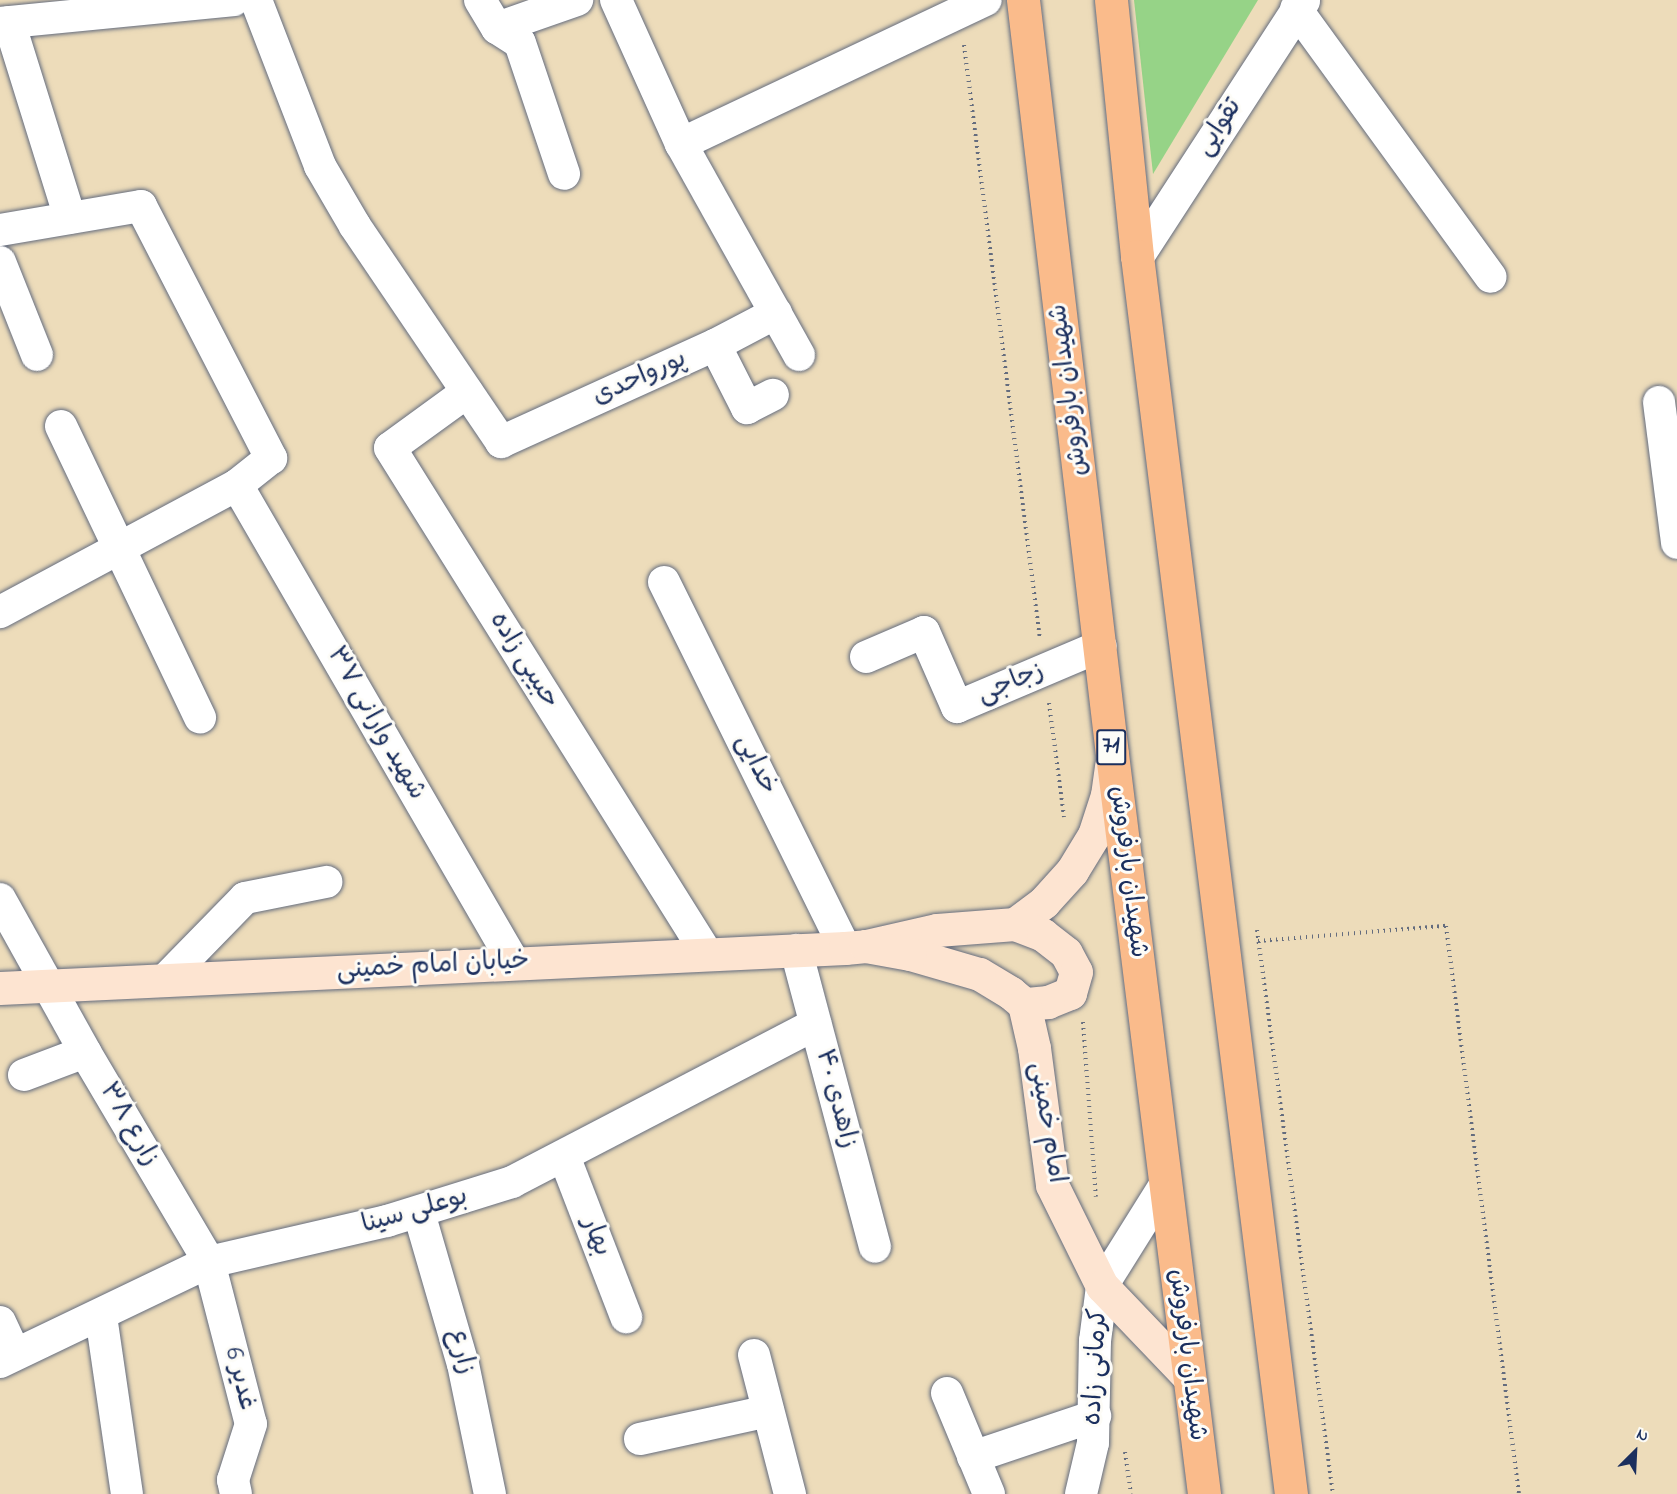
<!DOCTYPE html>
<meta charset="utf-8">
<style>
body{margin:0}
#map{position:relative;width:1677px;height:1494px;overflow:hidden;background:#eddcba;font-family:"Indie Flower","Playpen Sans Arabic",sans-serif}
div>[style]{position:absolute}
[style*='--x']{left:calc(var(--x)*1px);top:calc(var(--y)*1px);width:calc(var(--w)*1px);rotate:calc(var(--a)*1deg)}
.green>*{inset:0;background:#96d387}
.path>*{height:4px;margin-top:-2px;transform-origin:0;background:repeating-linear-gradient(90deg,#646c7e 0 1.5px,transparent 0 6px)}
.roads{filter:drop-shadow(0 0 2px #646c7e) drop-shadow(0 0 2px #646c7e)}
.minor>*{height:32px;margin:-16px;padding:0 16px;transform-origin:16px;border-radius:16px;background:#fff}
.tertiary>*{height:33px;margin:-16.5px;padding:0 16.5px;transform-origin:16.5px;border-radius:16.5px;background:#fff}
.secondary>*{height:33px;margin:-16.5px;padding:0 16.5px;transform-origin:16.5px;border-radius:16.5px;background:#fde4d1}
.trunk>*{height:33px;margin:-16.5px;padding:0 16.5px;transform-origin:16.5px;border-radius:16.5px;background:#fabb8b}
span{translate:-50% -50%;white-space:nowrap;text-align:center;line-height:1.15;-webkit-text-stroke:6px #fdfcf7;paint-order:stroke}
.shield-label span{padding:2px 4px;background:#fdfcf7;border:2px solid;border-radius:4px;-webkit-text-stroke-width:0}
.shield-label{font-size:24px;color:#1b2f5e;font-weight:700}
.street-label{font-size:26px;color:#1b2f5e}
.north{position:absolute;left:1605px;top:1422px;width:60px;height:60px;-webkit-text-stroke:4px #fdfcf7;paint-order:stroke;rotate:24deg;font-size:16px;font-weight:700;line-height:24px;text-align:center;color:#1b2f5e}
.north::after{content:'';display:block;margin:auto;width:21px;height:27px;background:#1b2f5e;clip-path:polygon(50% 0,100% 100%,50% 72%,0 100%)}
</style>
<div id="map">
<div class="green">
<div style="clip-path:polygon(1134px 0,1258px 0,1153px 174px)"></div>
</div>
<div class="path">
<div style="--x:964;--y:45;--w:599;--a:82.71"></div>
<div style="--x:1049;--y:703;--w:115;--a:82.5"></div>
<div style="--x:1257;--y:930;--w:569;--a:82.33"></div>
<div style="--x:1258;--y:941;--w:189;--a:-4.6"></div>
<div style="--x:1446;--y:926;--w:573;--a:82.68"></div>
<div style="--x:1083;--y:1022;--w:175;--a:85.8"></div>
<div style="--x:1125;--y:1452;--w:42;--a:81.9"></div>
</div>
<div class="roads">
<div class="minor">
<div style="--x:256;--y:0;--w:178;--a:68.9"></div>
<div style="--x:320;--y:166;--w:69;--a:59.7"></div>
<div style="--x:355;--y:226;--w:261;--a:55.9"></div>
<div style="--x:501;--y:442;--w:235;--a:-24.4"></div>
<div style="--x:715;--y:345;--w:69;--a:-27.7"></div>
<div style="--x:480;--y:0;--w:33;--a:59"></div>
<div style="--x:497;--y:28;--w:27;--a:33"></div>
<div style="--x:520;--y:43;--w:138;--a:71.4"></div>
<div style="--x:616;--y:0;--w:158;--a:65.7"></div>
<div style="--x:1296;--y:9;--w:331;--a:54"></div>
<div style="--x:9;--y:22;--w:205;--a:72.7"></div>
<div style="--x:0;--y:23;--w:235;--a:-5.6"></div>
<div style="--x:497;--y:28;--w:85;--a:-19.3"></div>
<div style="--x:0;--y:230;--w:143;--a:-9.7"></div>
<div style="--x:141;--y:206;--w:284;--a:62.7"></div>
<div style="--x:271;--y:458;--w:43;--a:141.5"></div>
<div style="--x:237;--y:485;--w:269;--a:151.8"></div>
<div style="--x:0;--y:262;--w:100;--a:68.3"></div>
<div style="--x:715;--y:345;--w:71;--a:63.1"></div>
<div style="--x:747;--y:408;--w:29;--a:-27"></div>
<div style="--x:799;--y:355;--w:242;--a:-119.2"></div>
<div style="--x:681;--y:144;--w:337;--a:-25.3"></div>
<div style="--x:467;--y:392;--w:95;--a:144"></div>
<div style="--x:390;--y:448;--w:597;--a:57.93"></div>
<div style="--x:1659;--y:402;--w:142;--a:82.7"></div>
<div style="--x:61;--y:426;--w:323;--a:64.5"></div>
<div style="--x:237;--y:485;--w:552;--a:59.91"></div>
<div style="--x:664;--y:582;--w:408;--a:63.7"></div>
<div style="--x:866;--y:657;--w:63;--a:-23.3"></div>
<div style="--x:924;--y:632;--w:82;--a:66.3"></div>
<div style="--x:957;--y:707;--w:156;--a:-23"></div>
<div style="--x:0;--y:899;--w:175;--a:60.9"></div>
<div style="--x:85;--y:1052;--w:244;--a:59.4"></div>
<div style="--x:209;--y:1262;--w:167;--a:75.5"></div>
<div style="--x:251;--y:1424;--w:59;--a:107.8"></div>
<div style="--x:233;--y:1480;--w:14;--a:78"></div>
<div style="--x:796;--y:950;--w:307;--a:75.1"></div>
<div style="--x:166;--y:979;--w:113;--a:-45.7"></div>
<div style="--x:245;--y:898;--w:83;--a:-11.2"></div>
<div style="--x:24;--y:1075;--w:65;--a:-20.7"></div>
<div style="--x:564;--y:1156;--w:173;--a:68.9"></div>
<div style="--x:419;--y:1213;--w:157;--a:73.8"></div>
<div style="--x:463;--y:1364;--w:133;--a:78.3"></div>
<div style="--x:101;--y:1316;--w:180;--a:81.7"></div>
<div style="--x:0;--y:1322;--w:35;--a:65"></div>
<div style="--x:754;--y:1355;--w:144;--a:75.5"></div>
<div style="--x:0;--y:1362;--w:232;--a:-25.6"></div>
<div style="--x:209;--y:1262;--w:183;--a:-13"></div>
<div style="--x:387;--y:1221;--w:131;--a:-17.3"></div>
<div style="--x:512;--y:1182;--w:342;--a:-27.5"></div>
<div style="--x:947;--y:1393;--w:109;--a:67.4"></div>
<div style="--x:640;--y:1439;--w:131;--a:-12.3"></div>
<div style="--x:973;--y:1457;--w:129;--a:-18.6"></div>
<div style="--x:1081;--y:1494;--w:52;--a:-76.8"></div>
<div style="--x:1093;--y:1443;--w:102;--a:-88.9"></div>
<div style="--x:1095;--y:1341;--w:55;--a:-82.7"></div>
<div style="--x:1102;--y:1286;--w:119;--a:-58"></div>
</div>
<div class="tertiary">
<div style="--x:1137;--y:256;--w:305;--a:-57"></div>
</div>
<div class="secondary">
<div style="--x:1015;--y:924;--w:36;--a:-37"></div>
<div style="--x:1044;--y:902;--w:42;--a:-47.9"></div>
<div style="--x:1072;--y:871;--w:42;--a:-58.6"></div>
<div style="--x:1094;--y:835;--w:42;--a:-72"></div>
<div style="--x:1107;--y:795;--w:30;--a:-82"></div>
<div style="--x:0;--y:988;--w:846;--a:-2.71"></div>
<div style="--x:845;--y:948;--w:21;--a:-5"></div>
<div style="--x:866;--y:946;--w:73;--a:-12.7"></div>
<div style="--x:937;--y:930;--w:78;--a:-4.4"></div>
<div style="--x:1015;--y:924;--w:30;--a:21"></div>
<div style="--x:1043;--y:935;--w:29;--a:38"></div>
<div style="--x:1066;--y:953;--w:21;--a:62"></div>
<div style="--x:1076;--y:972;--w:22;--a:106"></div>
<div style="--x:1070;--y:993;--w:24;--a:158"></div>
<div style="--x:1048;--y:1002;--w:24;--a:175"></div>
<div style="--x:1024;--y:1004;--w:17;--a:-140"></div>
<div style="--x:1011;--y:993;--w:37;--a:-149"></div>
<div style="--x:979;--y:974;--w:72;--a:-163.8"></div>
<div style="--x:910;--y:954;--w:45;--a:-169.7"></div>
<div style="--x:1024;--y:1004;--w:45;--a:77.2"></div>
<div style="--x:1034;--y:1048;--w:138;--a:82.5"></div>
<div style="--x:1052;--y:1185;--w:113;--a:63.7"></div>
<div style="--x:1102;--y:1286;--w:126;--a:46.3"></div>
</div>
<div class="trunk">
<div style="--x:1023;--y:0;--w:759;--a:83.27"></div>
<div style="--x:1112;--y:754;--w:746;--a:82.91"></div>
<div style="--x:1111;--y:0;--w:257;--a:84.2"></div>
<div style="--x:1137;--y:256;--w:1248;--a:82.91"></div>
</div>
</div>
<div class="shield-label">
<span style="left:1111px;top:747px">71</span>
</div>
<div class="street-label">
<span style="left:1220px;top:128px;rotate:-57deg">تقوایی</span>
<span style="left:640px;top:379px;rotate:-24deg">پورواحدی</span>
<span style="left:1070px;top:390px;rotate:-97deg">شهیدان بارفروش</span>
<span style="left:523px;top:661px;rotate:58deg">حبیبی زاده</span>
<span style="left:1011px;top:684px;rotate:-23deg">زجاجی</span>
<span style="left:375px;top:724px;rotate:60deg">شهید وارانی ۳۷</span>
<span style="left:755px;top:765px;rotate:64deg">خدایی</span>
<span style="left:1127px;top:872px;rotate:83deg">شهیدان بارفروش</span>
<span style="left:433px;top:967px;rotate:-3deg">خیابان امام خمینی</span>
<span style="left:835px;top:1099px;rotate:75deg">زاهدی ۴۰</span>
<span style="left:1046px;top:1123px;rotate:81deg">امام خمینی</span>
<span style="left:128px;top:1125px;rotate:59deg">زارع ۳۸</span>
<span style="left:415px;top:1212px;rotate:-16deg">بوعلی سینا</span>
<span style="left:595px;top:1237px;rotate:69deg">بهار</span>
<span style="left:460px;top:1352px;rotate:75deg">زارع</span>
<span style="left:1186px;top:1355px;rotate:83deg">شهیدان بارفروش</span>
<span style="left:1097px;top:1367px;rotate:-87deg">کرمانی زاده</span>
<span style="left:239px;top:1379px;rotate:76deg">غدیر 6</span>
</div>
<div class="north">N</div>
</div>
